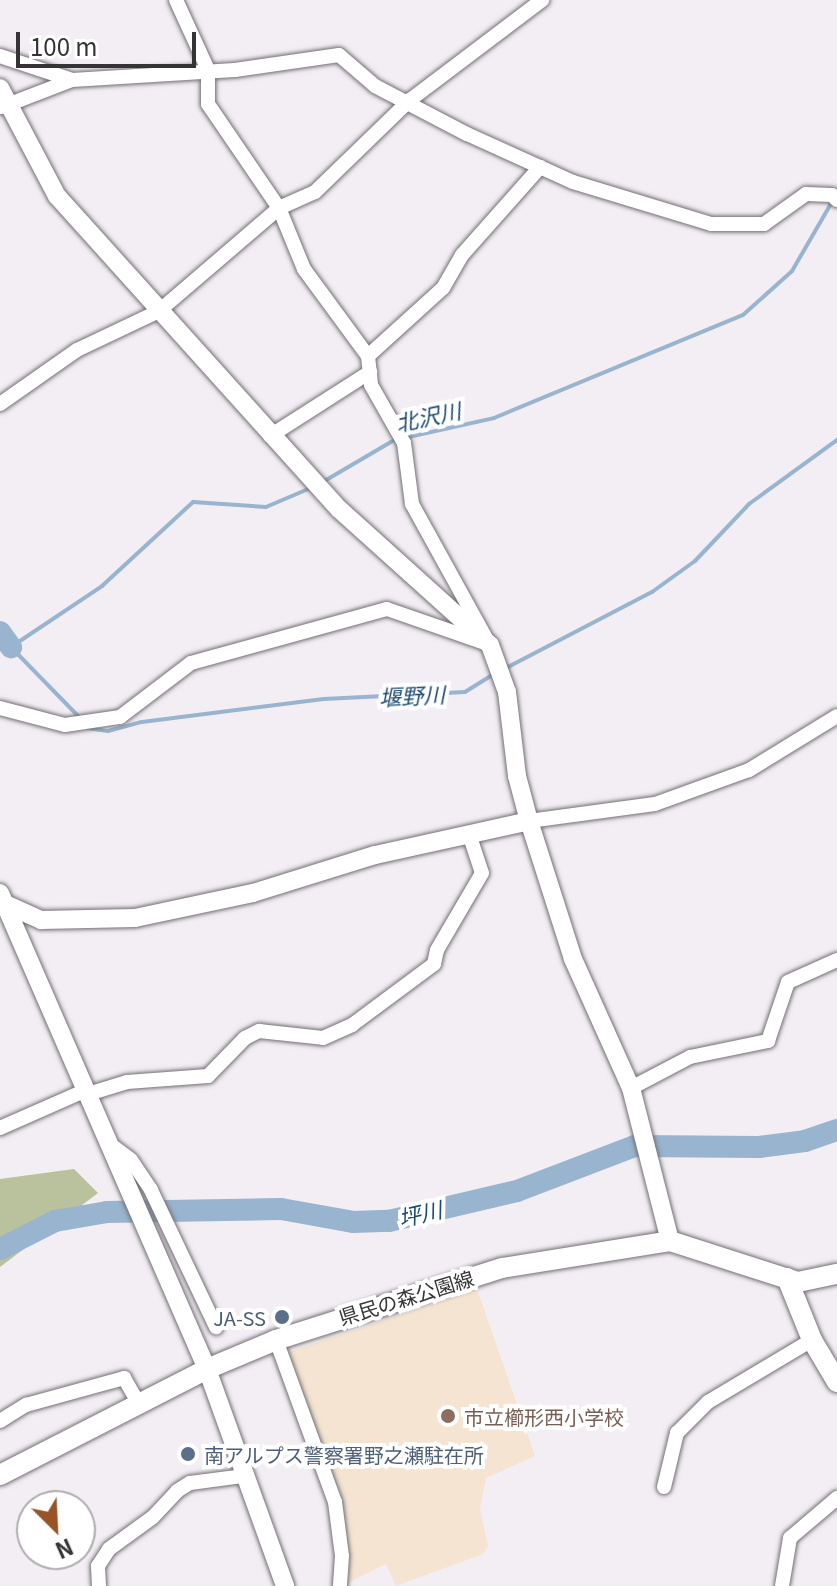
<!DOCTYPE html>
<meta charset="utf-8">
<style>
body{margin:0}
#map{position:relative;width:837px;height:1586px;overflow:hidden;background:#f3eef4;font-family:Georgia,"Noto Sans JP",serif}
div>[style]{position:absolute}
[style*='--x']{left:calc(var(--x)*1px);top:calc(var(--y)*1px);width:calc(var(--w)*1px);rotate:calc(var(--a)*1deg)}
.education>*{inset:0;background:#f4e4d1}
.forest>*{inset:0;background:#bac19d}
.stream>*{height:4px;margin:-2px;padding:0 2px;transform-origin:2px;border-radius:2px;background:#98b4ce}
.river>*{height:22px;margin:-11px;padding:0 11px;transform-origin:11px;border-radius:11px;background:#98b4ce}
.roads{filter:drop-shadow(0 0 2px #736f74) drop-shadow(0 0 2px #736f74)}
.minor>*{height:14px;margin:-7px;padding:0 7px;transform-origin:7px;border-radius:7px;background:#fff}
.tertiary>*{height:18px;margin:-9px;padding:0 9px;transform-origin:9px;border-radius:9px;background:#fff}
.secondary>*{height:20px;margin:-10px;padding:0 10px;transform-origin:10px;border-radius:10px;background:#fff}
.dots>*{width:22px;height:22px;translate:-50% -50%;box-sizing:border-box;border:4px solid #fff;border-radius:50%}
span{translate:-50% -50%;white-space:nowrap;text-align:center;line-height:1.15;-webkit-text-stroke:8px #fff;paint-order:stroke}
.street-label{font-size:20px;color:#353335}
.service-label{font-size:20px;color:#4e5e75}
.right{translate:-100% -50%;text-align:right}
.left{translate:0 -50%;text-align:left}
.education-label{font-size:20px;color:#785e54}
.water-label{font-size:22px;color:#1e4b6f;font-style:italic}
.north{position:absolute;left:16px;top:1490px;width:80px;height:80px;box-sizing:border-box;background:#fff;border:2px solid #aeadae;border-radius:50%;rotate:156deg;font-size:22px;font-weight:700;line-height:32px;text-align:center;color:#353335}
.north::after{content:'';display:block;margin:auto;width:28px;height:36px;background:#985327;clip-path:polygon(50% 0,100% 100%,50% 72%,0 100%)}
.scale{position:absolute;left:16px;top:32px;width:180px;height:36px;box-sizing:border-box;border:4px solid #353335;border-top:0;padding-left:10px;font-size:24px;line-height:28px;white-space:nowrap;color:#353335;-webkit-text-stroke:6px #fff;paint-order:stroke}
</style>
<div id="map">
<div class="education">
<div style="clip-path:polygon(477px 1289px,535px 1456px,486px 1478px,480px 1509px,488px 1546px,483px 1554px,396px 1586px,386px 1564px,344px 1585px,346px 1546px,286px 1353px)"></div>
</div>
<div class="forest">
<div style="clip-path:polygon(74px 1169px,98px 1193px,0 1267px,0 1179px)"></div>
</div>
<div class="stream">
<div style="--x:404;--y:438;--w:92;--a:-12.5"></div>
<div style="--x:494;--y:418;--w:269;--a:-22.5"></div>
<div style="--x:743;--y:315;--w:66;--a:-41.9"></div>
<div style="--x:792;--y:271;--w:80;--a:-59.9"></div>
<div style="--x:321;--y:483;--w:87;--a:-30.4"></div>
<div style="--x:506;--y:668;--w:165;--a:-27.5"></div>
<div style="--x:652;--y:592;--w:53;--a:-35.8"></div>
<div style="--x:695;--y:561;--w:79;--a:-46.5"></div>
<div style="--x:749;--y:504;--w:109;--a:-36"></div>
<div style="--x:80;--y:718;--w:99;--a:-134.2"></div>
<div style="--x:11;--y:647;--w:110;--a:-33.8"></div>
<div style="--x:102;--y:586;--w:124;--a:-42.7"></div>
<div style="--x:193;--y:502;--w:73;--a:3.9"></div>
<div style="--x:266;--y:507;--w:51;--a:-23.1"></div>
<div style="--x:88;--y:728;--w:20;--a:9"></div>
<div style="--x:108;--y:731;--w:35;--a:-15"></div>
<div style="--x:142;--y:722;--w:183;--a:-7.2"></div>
<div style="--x:324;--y:699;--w:141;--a:-2.8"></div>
<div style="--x:465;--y:692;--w:34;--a:-32"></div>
</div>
<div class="river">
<div style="--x:0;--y:632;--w:19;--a:54"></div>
<div style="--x:0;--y:1249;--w:62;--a:-27"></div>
<div style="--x:55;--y:1221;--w:53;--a:-9.8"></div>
<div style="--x:107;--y:1212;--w:174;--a:-1"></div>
<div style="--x:281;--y:1209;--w:73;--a:10.2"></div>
<div style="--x:353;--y:1222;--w:36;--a:-2"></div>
<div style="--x:389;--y:1221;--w:131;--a:-13.2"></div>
<div style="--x:517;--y:1191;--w:126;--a:-20.9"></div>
<div style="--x:635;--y:1146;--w:124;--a:0.5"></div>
<div style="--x:759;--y:1147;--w:46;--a:-7.4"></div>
<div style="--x:805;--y:1141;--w:34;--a:-19"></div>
</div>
<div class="roads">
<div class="minor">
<div style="--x:176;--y:0;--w:77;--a:65.4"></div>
<div style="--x:208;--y:70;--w:34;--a:90"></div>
<div style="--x:208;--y:104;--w:126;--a:55.7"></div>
<div style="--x:279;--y:208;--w:66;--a:67.7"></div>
<div style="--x:304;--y:269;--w:108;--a:53.7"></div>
<div style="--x:368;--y:356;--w:29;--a:84"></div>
<div style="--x:371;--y:385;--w:67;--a:60.4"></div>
<div style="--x:404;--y:443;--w:62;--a:82.5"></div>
<div style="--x:412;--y:504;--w:151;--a:61.1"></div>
<div style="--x:0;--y:56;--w:76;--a:18.4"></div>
<div style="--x:72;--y:80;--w:163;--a:-3.5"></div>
<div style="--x:235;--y:70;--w:105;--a:-8.2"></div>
<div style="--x:339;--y:55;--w:48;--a:40.7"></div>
<div style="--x:375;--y:86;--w:104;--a:27.6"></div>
<div style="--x:467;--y:134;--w:116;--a:24.4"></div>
<div style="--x:573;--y:182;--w:144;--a:16.9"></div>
<div style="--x:711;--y:224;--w:53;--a:0"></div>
<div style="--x:764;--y:224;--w:52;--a:-35.5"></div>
<div style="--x:806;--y:194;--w:26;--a:2"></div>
<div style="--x:832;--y:195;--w:7;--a:45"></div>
<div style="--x:2;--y:107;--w:75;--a:-21.1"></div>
<div style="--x:368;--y:356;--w:101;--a:-42.2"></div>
<div style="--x:443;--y:288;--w:38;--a:-60"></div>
<div style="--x:462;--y:255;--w:118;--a:-48.4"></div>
<div style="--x:0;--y:404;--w:94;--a:-35"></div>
<div style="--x:77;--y:350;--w:91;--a:-25.4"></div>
<div style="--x:159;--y:311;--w:158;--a:-40.6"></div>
<div style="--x:279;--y:208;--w:39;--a:-24"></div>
<div style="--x:315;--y:192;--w:132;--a:-44.1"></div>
<div style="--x:410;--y:100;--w:166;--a:-37.1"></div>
<div style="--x:270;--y:436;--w:119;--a:-32.6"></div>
<div style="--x:0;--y:708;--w:67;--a:14.7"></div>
<div style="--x:65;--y:725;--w:56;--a:-8.3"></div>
<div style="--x:120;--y:717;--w:89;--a:-37.3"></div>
<div style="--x:191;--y:663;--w:203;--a:-15.4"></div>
<div style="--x:387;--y:609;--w:104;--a:19.1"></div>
<div style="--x:529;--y:821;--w:127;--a:-7.7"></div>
<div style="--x:655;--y:804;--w:100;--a:-19.9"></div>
<div style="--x:749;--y:770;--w:103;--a:-31.5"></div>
<div style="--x:631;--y:1088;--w:67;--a:-27.7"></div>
<div style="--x:690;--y:1057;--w:80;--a:-11.6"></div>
<div style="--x:768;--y:1041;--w:62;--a:-71.3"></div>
<div style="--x:788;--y:982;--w:54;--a:-24.2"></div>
<div style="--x:88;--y:1094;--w:41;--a:-17.1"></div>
<div style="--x:127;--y:1082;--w:81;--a:-4.2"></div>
<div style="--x:208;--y:1076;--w:53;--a:-45.8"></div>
<div style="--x:245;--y:1038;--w:16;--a:-27"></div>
<div style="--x:259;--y:1031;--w:64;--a:6.2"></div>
<div style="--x:323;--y:1038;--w:32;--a:-24"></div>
<div style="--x:352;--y:1025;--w:102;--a:-36.6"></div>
<div style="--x:434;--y:964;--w:14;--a:-78"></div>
<div style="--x:437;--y:950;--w:89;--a:-59.7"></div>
<div style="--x:482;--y:873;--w:41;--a:-108.4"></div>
<div style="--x:0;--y:1128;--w:94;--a:-23.8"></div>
<div style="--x:110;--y:1144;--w:26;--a:37"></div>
<div style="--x:131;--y:1160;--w:36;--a:56"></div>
<div style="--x:151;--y:1190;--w:152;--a:64.6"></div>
<div style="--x:276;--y:1340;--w:172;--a:70"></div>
<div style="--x:335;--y:1502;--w:54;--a:82.6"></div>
<div style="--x:342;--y:1556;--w:30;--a:94"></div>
<div style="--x:0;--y:1421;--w:31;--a:-32"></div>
<div style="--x:26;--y:1405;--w:102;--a:-15.4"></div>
<div style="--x:124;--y:1378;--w:30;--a:60"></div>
<div style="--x:664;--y:1487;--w:56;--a:-76.5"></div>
<div style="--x:677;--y:1433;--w:44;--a:-45"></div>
<div style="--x:708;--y:1402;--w:121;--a:-30.8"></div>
<div style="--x:99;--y:1586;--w:20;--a:-93"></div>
<div style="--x:98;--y:1566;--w:20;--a:-57"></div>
<div style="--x:109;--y:1549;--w:54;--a:-36"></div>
<div style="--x:153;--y:1517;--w:35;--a:-47"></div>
<div style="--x:177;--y:1491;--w:15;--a:-32"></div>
<div style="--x:190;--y:1483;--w:53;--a:-7.5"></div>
<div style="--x:782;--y:1586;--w:49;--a:-80.5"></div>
<div style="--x:790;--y:1538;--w:62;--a:-40.4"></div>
</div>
<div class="tertiary">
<div style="--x:0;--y:88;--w:122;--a:62.2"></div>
<div style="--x:57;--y:196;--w:421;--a:48"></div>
<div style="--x:339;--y:509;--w:203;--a:42"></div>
<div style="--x:490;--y:645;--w:50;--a:70.1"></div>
<div style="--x:507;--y:692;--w:85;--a:83.2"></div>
<div style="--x:517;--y:776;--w:47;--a:75.1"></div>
<div style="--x:529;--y:821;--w:145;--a:72.3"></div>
<div style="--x:573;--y:959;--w:141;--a:65.8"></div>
<div style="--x:631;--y:1088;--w:158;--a:75.7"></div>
<div style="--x:0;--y:893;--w:519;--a:66.5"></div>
<div style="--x:207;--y:1369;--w:231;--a:70.2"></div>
<div style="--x:3;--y:903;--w:42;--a:24.1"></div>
<div style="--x:41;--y:920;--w:94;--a:-1.2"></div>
<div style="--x:135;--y:918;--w:121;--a:-12"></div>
<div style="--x:253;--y:893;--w:128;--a:-17.3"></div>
<div style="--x:375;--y:855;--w:158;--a:-12.4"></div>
</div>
<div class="secondary">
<div style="--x:787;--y:1278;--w:67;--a:68"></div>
<div style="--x:812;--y:1340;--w:49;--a:59.2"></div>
<div style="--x:0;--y:1475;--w:233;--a:-27.1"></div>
<div style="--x:207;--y:1369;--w:75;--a:-22.8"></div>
<div style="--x:276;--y:1340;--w:237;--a:-17.7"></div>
<div style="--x:502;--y:1268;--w:170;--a:-9.1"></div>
<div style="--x:670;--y:1241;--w:134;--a:17.8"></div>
<div style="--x:798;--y:1282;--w:40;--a:-12"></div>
</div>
</div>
<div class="dots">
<div style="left:282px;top:1317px;background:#5c6f8a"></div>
<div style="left:448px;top:1416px;background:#8d6e63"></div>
<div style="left:188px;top:1454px;background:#5c6f8a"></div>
</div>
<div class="street-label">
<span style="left:406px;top:1297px;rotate:-17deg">県民の森公園線</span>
</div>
<div class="service-label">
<span class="right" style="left:266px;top:1317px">JA-SS</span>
<span class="left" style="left:204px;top:1454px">南アルプス警察署野之瀬駐在所</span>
</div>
<div class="education-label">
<span class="left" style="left:464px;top:1416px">市立櫛形西小学校</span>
</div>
<div class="water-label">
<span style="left:428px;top:416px;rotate:-12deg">北沢川</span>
<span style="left:412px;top:695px;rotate:-3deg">堰野川</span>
<span style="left:420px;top:1213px;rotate:-13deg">坪川</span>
</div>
<div class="north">N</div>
<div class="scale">100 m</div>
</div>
